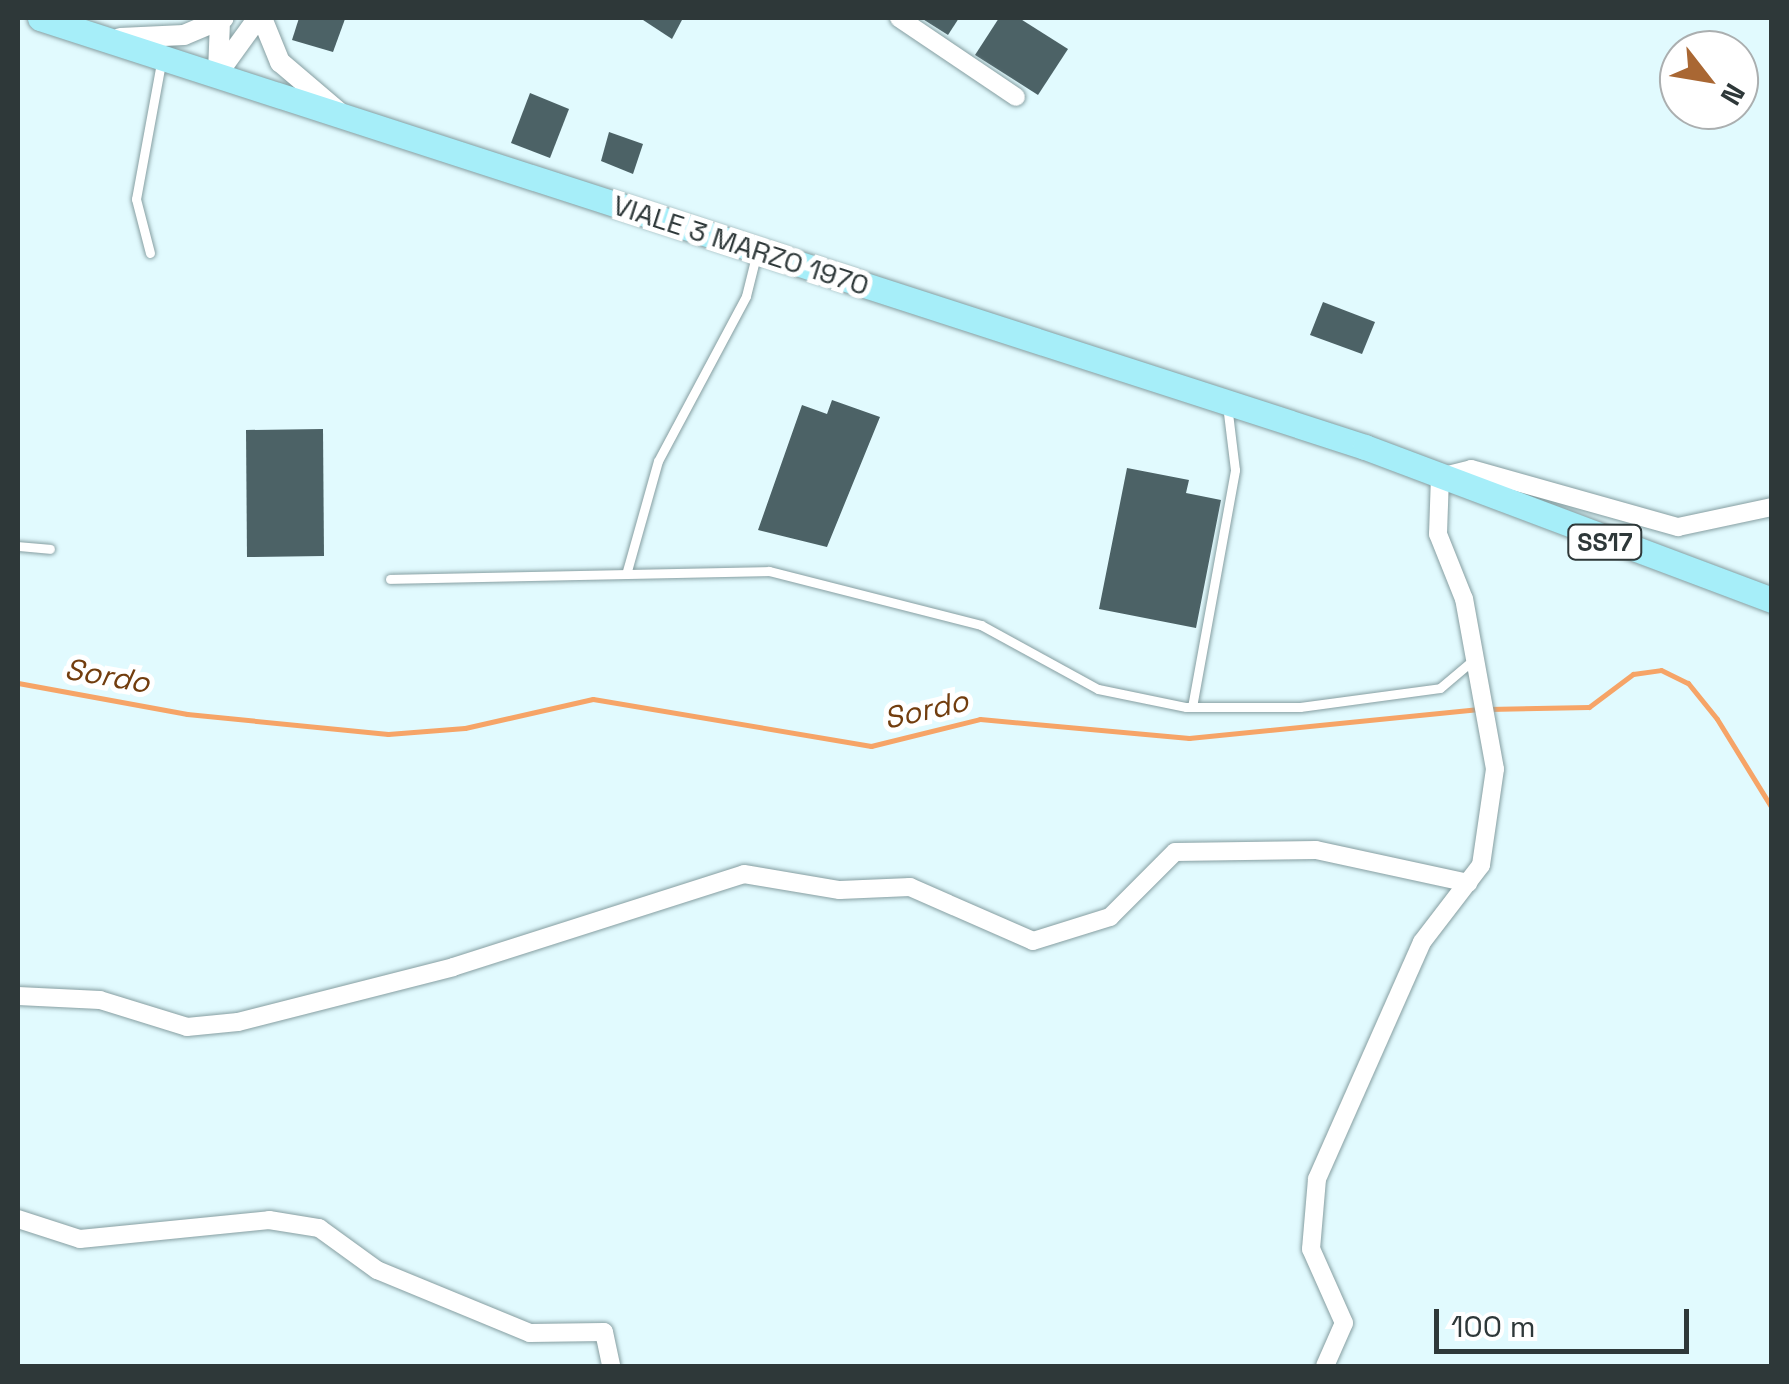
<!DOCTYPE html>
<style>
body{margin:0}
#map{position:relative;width:1789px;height:1384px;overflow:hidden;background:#e1fafe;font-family:"Space Grotesk",sans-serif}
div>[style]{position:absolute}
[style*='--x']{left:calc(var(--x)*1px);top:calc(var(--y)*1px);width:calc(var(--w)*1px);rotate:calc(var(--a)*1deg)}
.stream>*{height:5px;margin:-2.5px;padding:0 2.5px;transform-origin:2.5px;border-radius:2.5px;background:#f6a467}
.building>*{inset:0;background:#4c6266}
.roads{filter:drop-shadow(0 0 2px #869ea1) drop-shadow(0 0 2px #869ea1)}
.service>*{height:9px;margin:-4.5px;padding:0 4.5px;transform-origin:4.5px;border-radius:4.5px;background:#fff}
.minor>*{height:18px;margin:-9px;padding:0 9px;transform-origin:9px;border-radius:9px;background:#fff}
.tertiary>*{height:20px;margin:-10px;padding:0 10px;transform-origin:10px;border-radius:10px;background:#fff}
.primary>*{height:25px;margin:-12.5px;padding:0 12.5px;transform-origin:12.5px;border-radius:12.5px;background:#a6eef9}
span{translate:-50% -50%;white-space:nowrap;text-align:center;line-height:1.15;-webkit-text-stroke:10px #fff;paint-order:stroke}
.shield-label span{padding:2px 8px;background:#fff;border:2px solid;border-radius:8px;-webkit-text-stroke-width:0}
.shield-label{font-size:25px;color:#2e3839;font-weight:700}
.street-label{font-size:28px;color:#2e3839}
.water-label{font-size:30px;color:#723d0e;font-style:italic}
.frame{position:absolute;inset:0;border:20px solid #2e3839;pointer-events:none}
.north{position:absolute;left:1659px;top:30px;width:100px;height:100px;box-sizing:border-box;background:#fff;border:2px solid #abafb0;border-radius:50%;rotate:121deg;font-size:28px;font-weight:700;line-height:40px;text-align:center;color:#2e3839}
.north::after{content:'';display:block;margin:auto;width:35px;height:45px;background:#a96733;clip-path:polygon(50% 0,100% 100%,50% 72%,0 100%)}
.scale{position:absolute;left:1434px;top:1309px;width:255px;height:45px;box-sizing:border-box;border:5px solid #2e3839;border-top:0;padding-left:12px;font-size:30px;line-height:35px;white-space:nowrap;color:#2e3839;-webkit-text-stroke:8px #fff;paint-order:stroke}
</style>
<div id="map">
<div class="stream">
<div style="--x:18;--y:683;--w:172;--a:10.4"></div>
<div style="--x:187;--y:714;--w:202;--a:5.7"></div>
<div style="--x:388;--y:734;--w:77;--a:-4.5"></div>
<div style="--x:465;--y:728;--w:131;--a:-12.8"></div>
<div style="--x:593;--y:699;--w:282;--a:9.6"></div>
<div style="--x:871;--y:746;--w:112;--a:-13.9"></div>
<div style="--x:980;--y:719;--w:210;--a:5.2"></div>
<div style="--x:1189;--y:738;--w:289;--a:-5.7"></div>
<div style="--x:1488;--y:709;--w:101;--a:-1.1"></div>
<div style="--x:1589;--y:707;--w:55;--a:-36.9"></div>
<div style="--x:1633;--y:674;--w:28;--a:-8"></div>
<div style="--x:1661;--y:670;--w:30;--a:26"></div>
<div style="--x:1688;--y:683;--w:46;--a:51.1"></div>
<div style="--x:1717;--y:719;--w:105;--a:58.3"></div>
</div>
<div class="building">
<div style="clip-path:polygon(299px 18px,345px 19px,333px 52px,292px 40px)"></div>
<div style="clip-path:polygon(640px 18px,683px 18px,672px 39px)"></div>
<div style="clip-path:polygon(921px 18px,959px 18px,948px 35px)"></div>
<div style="clip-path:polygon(999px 18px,1019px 18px,1068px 49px,1038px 95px,975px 55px)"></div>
<div style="clip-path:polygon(530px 93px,569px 109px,550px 158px,511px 143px)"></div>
<div style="clip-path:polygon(609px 132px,643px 144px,633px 174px,601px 161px)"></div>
<div style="clip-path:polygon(1323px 302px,1375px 322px,1362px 354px,1310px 335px)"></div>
<div style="clip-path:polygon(832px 400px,880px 417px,827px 547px,758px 530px,802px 405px,827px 414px)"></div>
<div style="clip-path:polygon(323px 429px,324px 556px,247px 557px,246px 430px)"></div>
<div style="clip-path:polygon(1127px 468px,1189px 480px,1186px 493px,1221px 500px,1196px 628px,1099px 609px)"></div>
</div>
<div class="roads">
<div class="service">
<div style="--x:150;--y:253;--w:56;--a:-104.5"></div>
<div style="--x:136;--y:199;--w:143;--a:-79.6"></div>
<div style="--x:18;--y:546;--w:32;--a:5"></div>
<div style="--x:627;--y:571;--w:114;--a:-74.3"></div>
<div style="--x:658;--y:461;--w:187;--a:-61.9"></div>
<div style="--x:746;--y:296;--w:45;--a:-76"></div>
<div style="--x:390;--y:579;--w:379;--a:-1.2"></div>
<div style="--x:769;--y:571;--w:219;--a:14.3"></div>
<div style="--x:981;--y:625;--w:133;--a:28.7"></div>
<div style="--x:1098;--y:689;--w:90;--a:11.6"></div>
<div style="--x:1186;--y:707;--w:114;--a:0"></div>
<div style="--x:1300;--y:707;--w:141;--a:-7.7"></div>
<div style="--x:1440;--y:688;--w:42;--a:-40.2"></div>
<div style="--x:1192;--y:707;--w:241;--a:-79.7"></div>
<div style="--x:1235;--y:470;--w:65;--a:-97"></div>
</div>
<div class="minor">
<div style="--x:899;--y:18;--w:141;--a:34"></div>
<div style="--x:18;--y:996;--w:82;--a:2.8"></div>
<div style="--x:100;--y:1000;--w:91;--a:17.2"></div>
<div style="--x:187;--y:1027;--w:51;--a:-5.6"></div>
<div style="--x:238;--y:1022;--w:222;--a:-14.3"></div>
<div style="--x:453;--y:967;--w:305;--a:-17.7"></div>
<div style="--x:744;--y:874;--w:97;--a:9.5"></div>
<div style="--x:840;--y:890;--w:70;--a:-2.5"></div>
<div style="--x:910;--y:887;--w:134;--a:23.7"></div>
<div style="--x:1033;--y:941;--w:81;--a:-17.3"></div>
<div style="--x:1110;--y:917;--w:92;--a:-45"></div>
<div style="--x:1175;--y:852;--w:141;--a:-0.8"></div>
<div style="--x:1316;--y:850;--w:156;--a:12.2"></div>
<div style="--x:18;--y:1219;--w:65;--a:17.9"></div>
<div style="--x:80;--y:1239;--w:190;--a:-5.7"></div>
<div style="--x:269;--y:1220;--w:51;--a:9.1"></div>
<div style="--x:319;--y:1228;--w:72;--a:35.9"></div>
<div style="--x:377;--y:1270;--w:165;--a:22.4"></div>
<div style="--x:530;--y:1333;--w:74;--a:-0.8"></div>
<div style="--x:604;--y:1332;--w:35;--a:78"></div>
<div style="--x:1325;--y:1366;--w:47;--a:-66.2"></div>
<div style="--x:1344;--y:1323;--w:81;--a:-114"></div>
<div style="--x:1311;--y:1249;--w:70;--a:-85.1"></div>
<div style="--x:1317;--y:1179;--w:259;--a:-66.1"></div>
<div style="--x:1422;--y:942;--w:97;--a:-52.5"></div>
<div style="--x:1481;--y:865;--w:97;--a:-81.7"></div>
<div style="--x:1495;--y:769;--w:173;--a:-100.3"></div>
<div style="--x:1464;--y:599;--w:70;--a:-111.8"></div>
<div style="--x:1438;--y:534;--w:57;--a:-88"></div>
<div style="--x:1440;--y:477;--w:32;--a:-14"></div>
<div style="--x:1471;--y:469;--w:215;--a:15.7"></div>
<div style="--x:1678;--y:527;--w:96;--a:-12"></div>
</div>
<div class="tertiary">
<div style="--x:262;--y:18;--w:48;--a:67.8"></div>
<div style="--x:280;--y:62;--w:77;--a:40.3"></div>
<div style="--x:120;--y:38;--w:64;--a:-2.7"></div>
<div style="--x:184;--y:35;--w:43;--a:-23"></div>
<div style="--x:218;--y:73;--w:68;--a:-54"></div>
<div style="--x:218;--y:73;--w:52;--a:-87.8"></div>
</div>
<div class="primary">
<div style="--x:40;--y:18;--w:1393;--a:17.94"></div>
<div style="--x:1365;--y:447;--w:435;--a:20.6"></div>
</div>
</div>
<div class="shield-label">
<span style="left:1605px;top:542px">SS17</span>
</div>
<div class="street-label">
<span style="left:741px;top:245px;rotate:18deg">VIALE 3 MARZO 1970</span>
</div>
<div class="water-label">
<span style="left:107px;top:676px;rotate:10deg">Sordo</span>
<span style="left:926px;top:710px;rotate:-13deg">Sordo</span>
</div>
<div class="frame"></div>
<div class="north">N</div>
<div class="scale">100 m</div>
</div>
